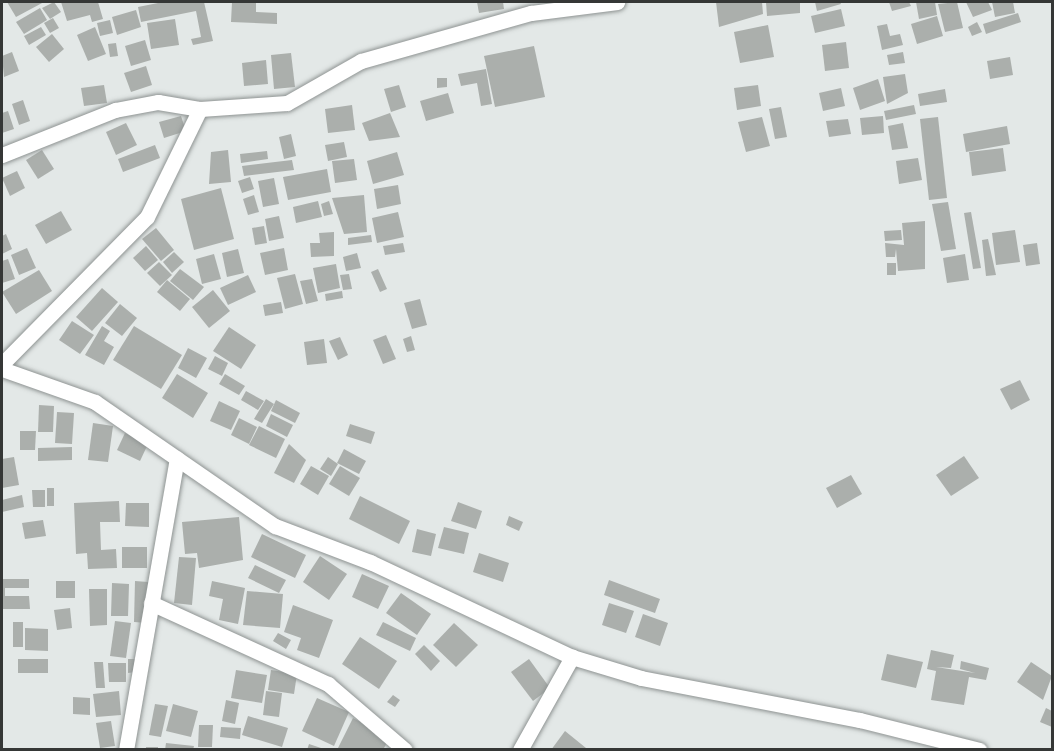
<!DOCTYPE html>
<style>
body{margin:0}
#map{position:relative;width:1054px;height:751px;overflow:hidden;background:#e3e8e7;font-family:"DM Sans",sans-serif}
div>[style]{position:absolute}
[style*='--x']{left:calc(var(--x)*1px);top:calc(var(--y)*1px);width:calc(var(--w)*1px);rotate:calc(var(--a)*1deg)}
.building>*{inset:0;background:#abafac}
.roads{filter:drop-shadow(0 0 2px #8e9392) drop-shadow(0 0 2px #8e9392)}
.street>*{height:15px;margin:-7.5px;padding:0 7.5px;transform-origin:7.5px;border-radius:7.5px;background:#fff}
span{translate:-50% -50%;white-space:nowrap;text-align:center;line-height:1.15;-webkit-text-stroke:4.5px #e3e8e7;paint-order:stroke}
.frame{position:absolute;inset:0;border:3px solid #353736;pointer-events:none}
</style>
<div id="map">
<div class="building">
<div style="clip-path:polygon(7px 2px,44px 2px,16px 17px)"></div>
<div style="clip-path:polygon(54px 2px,61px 12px,50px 19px,42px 8px)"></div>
<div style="clip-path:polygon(61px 2px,98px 2px,103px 19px,92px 22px,90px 15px,67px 21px)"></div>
<div style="clip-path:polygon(163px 2px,204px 2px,213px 41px,193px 45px,191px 39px,201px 37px,196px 11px,141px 22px,138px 7px)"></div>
<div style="clip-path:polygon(232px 2px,256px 2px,256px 12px,277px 13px,277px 24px,231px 22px)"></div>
<div style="clip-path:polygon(477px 2px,503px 2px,504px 9px,479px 13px)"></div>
<div style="clip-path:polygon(716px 2px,762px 2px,763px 14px,719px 27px)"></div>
<div style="clip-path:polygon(766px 2px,800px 2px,800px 13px,767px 16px)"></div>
<div style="clip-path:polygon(815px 2px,840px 2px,841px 4px,817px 11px)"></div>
<div style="clip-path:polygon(889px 2px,909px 2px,911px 6px,892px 11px)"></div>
<div style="clip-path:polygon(916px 2px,935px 2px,937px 15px,919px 19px)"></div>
<div style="clip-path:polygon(957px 2px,963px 28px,945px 32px,938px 4px)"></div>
<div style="clip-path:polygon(966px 2px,988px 2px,992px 10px,973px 17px)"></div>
<div style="clip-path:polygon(992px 2px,1013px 2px,1015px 13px,995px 17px)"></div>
<div style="clip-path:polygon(40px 8px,47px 20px,24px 34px,16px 22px)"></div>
<div style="clip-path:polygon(841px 9px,845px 26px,815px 33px,811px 16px)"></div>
<div style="clip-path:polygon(136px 10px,141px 27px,117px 35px,112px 17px)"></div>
<div style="clip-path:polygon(1018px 13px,1021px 22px,986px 34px,983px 24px)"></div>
<div style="clip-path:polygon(937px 16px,943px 36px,917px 44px,911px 24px)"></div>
<div style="clip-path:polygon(53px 18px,59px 28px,50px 33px,44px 23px)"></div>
<div style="clip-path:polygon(175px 19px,179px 45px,151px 49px,147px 23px)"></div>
<div style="clip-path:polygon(110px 20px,113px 33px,100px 36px,97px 23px)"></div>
<div style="clip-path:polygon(977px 22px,982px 32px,972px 36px,968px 27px)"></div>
<div style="clip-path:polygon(887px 24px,890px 36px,900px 34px,903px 45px,882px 50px,877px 26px)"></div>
<div style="clip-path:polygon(768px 25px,774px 57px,740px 63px,734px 32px)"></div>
<div style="clip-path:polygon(41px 27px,46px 35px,29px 45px,24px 36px)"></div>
<div style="clip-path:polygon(95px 27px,106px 54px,88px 61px,77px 35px)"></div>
<div style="clip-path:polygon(52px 34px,64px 49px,49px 62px,36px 47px)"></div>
<div style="clip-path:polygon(145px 40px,151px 60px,131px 66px,125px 46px)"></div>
<div style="clip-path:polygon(846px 42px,849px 68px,825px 71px,822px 45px)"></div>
<div style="clip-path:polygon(116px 43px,118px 56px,110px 57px,108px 44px)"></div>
<div style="clip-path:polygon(534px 46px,545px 97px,495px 107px,484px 56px)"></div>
<div style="clip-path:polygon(12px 52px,19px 71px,4px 77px,2px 56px)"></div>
<div style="clip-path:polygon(903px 52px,905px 63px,889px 65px,887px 55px)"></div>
<div style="clip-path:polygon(291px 53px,295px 87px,274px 89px,271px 55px)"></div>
<div style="clip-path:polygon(1010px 57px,1013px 75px,990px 79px,987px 61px)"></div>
<div style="clip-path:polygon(266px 60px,268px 84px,244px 86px,242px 63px)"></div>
<div style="clip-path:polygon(146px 66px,152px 85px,131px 92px,124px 73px)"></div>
<div style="clip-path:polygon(486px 69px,492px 104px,481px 106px,477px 83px,461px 86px,458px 74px)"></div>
<div style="clip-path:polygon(905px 74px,908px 93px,887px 104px,883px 77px)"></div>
<div style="clip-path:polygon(437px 78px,447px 78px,447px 87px,437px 88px)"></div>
<div style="clip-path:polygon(878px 79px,885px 101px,860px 110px,853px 88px)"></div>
<div style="clip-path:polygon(104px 85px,107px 103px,84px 106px,81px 88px)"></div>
<div style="clip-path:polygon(399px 85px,406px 107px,391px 112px,384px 89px)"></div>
<div style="clip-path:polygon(758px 85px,761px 106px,737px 110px,734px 88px)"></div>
<div style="clip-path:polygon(841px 88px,845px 106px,823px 111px,819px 93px)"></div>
<div style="clip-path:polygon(945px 89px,947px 102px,920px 106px,918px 94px)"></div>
<div style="clip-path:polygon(448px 93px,454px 113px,426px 121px,420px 101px)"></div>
<div style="clip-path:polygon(23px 100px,30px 121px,19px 125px,12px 104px)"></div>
<div style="clip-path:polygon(352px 105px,355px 130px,328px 133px,325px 109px)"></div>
<div style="clip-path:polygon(914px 105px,916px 114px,886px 120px,884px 111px)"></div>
<div style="clip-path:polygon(781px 107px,787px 137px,775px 139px,769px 109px)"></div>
<div style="clip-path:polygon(8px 111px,14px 129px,2px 133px,2px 113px)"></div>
<div style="clip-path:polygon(390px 113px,400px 137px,369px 141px,362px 123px)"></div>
<div style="clip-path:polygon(181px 116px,186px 131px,164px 138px,159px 122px)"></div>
<div style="clip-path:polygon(883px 116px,884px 133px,862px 135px,860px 118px)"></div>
<div style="clip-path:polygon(762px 117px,770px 146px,746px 152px,738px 122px)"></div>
<div style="clip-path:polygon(938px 117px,947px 198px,929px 200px,920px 119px)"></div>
<div style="clip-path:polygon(848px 119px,851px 134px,829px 137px,826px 121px)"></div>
<div style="clip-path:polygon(126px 123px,137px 145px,116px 155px,106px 132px)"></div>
<div style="clip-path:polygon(903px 123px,908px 148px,892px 150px,888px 126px)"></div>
<div style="clip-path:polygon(1007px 126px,1010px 144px,966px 152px,963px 134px)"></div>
<div style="clip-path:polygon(291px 134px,296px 156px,284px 159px,279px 137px)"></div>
<div style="clip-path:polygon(344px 142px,347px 157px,328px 161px,325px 145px)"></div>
<div style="clip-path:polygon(155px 145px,160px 158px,123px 172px,118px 159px)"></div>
<div style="clip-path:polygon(1003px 148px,1006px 171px,972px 176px,969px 152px)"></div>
<div style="clip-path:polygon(42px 150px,54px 169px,38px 179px,26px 160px)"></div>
<div style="clip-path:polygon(228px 150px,231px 182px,209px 184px,211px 152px)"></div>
<div style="clip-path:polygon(267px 151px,268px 159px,241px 163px,240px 154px)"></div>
<div style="clip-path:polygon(397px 152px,404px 175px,373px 184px,367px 161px)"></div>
<div style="clip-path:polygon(918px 158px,922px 180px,899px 184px,896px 161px)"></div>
<div style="clip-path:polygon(354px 159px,357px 180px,335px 183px,332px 161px)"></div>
<div style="clip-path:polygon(292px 160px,294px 170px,244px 176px,242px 166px)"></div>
<div style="clip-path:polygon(327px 169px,331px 192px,288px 200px,283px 177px)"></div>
<div style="clip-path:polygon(17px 171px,25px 188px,10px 196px,2px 178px)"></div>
<div style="clip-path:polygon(250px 177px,254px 189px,242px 193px,238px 181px)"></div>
<div style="clip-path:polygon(274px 178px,279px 204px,263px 207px,258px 181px)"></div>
<div style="clip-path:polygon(398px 185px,401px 204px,377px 209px,374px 189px)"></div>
<div style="clip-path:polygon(221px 188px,234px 239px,194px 250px,181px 199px)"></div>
<div style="clip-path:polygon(254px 195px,259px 212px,248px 215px,243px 199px)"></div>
<div style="clip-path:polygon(364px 195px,367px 232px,344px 234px,332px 198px)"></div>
<div style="clip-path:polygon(318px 201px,322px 217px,296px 223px,293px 207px)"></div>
<div style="clip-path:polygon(329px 201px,333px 214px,324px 216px,321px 204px)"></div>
<div style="clip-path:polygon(948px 202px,956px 249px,941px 251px,932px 204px)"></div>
<div style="clip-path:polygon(61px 211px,72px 230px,46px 244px,35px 225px)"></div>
<div style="clip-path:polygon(398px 212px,404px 237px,377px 243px,372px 218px)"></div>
<div style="clip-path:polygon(971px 212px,981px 268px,973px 269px,964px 213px)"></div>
<div style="clip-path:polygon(279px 216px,284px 238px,269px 241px,265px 219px)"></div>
<div style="clip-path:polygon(925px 221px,925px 269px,898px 271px,896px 249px,895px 257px,886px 257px,885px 243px,904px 245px,902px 223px)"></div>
<div style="clip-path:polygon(264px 226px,267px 243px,255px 245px,252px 228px)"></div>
<div style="clip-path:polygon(156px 228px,174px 250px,161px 261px,142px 239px)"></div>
<div style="clip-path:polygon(901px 230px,902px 240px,885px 241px,884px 231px)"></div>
<div style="clip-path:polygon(1015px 230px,1020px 262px,996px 265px,992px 233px)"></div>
<div style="clip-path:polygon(334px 232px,334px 256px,311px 257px,310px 243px,320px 243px,319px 233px)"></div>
<div style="clip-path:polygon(6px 234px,12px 249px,2px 254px,2px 236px)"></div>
<div style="clip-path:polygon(371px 235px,372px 242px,348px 245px,348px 238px)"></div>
<div style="clip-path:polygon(988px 239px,996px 275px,986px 276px,982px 240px)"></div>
<div style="clip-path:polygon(403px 243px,405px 252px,385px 255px,383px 246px)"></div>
<div style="clip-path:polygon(1037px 243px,1040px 264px,1026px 266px,1023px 245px)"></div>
<div style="clip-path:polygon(146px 246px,158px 260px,145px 271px,133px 258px)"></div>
<div style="clip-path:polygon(27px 248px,36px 268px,19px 275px,11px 255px)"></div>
<div style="clip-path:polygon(284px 248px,288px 270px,265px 275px,260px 253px)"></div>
<div style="clip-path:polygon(238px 249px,244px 273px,227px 277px,222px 253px)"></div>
<div style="clip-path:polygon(174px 252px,184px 262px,172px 273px,163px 262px)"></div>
<div style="clip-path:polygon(357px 253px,361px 268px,346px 271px,343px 257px)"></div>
<div style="clip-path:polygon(214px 254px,221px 279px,202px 284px,196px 259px)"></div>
<div style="clip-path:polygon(965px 254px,969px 280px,947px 283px,943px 258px)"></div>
<div style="clip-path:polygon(8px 259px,15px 279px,2px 283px,2px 261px)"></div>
<div style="clip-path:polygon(159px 262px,172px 275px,160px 286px,147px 273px)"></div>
<div style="clip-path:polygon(887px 263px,896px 263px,896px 275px,887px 275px)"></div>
<div style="clip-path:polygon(336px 264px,340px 288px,318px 293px,313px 268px)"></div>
<div style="clip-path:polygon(180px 269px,204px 287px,193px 300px,170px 281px)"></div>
<div style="clip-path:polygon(378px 269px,387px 289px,380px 292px,371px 272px)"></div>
<div style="clip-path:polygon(39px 270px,52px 291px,16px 314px,2px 292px)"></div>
<div style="clip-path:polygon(295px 274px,303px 304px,285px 309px,277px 278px)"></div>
<div style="clip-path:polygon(349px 274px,352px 289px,343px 290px,340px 275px)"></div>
<div style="clip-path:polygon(248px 275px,256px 292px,228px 305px,220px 288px)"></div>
<div style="clip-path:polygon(312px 279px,318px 301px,306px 304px,300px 281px)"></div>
<div style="clip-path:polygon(167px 280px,190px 299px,180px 311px,157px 292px)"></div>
<div style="clip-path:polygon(102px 288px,118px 302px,92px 331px,76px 317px)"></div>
<div style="clip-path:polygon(213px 290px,230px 311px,209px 328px,192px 307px)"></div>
<div style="clip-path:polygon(342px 291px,343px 298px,326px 301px,325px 294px)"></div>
<div style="clip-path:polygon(420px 299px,427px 325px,412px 329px,404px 303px)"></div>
<div style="clip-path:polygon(281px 302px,283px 313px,265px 316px,263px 305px)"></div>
<div style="clip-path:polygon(120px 304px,137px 318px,122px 336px,105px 323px)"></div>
<div style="clip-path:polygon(72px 321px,94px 335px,80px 354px,59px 340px)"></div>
<div style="clip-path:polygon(102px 326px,110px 331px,104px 341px,114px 347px,104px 365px,85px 355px)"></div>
<div style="clip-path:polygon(134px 326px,182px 355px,161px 389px,113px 360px)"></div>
<div style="clip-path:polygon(229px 327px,256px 345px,241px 369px,213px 351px)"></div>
<div style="clip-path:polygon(386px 335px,396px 359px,383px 364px,373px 340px)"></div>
<div style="clip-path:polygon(411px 336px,415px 350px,407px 352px,403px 339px)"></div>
<div style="clip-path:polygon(340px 337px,348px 355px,338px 360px,329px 341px)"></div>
<div style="clip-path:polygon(324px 339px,327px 363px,307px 365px,304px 342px)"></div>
<div style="clip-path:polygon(188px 348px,207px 358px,196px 378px,178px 368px)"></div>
<div style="clip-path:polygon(215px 356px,228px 363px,222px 376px,208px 369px)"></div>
<div style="clip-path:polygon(177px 374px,208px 393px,193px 418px,162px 398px)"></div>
<div style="clip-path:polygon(225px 374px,245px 386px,239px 395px,219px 384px)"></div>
<div style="clip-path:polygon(1020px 380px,1030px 400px,1011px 410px,1000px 389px)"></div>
<div style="clip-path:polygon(246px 391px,264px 401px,258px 410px,241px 400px)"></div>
<div style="clip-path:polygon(266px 399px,274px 404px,262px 423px,254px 419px)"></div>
<div style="clip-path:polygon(276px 400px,300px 413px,295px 423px,271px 411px)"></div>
<div style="clip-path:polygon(219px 401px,240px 411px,231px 430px,210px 421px)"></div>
<div style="clip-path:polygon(39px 405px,54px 406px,53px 432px,38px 432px)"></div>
<div style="clip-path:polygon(57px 412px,74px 413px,72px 444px,55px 443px)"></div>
<div style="clip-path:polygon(271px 414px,293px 425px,287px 437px,266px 426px)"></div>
<div style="clip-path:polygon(239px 418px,257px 427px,249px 444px,231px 435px)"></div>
<div style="clip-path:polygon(93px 423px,113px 426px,108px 462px,88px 460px)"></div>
<div style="clip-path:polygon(350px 424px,375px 432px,371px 444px,346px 436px)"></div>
<div style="clip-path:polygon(259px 426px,285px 439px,276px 458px,249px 445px)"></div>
<div style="clip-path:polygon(20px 431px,36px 431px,35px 450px,20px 450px)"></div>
<div style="clip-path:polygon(125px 433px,148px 444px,140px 461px,117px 450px)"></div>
<div style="clip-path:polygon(289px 444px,306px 460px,294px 483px,274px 473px)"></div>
<div style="clip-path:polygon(72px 447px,72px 460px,38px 461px,38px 448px)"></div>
<div style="clip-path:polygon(344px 449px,366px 461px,359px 474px,337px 463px)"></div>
<div style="clip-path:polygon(964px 456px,979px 478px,951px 496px,936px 475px)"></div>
<div style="clip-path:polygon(14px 457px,19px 485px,2px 488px,2px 459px)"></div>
<div style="clip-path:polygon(328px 457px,338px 464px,331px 476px,320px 469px)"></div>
<div style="clip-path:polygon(311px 466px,329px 476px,318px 495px,300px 484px)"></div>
<div style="clip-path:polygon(340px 466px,360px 478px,349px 496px,329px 484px)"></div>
<div style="clip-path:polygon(851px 475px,862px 494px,837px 508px,826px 488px)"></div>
<div style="clip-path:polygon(47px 488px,54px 488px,54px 506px,47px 506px)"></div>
<div style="clip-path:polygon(32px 490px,45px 490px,45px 507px,33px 507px)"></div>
<div style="clip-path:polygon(22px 495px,24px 507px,2px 512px,2px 500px)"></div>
<div style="clip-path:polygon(360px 496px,410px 521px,399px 544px,349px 519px)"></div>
<div style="clip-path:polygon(119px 501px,120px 522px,100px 522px,101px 550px,116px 549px,117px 568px,88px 569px,87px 553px,76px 554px,74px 503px)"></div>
<div style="clip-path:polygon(458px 502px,482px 511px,476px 529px,451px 521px)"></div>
<div style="clip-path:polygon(126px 503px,149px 503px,149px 527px,125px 526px)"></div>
<div style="clip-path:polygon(509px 516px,523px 522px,519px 531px,506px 525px)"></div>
<div style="clip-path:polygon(239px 517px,243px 560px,199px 568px,197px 553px,185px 554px,182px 522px)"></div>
<div style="clip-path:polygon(43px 520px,46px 536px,25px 539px,22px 523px)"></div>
<div style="clip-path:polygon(444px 527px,469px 533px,464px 554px,438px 548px)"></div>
<div style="clip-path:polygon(417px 529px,436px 534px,431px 556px,412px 552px)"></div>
<div style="clip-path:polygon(262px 534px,306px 555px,295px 578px,251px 557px)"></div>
<div style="clip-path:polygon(122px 547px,147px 547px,147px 568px,122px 568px)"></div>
<div style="clip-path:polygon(479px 553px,509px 563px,503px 582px,473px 572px)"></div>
<div style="clip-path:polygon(320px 556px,347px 574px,329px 600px,303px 582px)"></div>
<div style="clip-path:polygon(179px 557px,196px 558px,192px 605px,174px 603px)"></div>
<div style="clip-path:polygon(255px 565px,286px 580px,279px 593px,248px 578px)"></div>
<div style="clip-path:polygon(362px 574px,389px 586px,378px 609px,352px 597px)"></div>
<div style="clip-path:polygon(2px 579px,29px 579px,29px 588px,5px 588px,5px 596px,29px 596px,30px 609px,2px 609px)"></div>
<div style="clip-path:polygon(609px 580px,660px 599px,655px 613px,604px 595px)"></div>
<div style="clip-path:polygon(56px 581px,75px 581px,75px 598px,56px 598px)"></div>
<div style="clip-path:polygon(135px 581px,148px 582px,147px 623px,134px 622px)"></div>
<div style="clip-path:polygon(212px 581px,245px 588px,238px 624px,219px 620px,223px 599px,209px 596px)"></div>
<div style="clip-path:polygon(112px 583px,129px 584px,128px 616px,111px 616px)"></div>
<div style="clip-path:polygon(89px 589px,107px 589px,107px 625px,90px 626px)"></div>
<div style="clip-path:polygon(247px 591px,283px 594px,280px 628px,243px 625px)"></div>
<div style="clip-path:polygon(401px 593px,431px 614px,417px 635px,386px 613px)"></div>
<div style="clip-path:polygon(609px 603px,634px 611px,626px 633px,602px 625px)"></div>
<div style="clip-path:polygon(293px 605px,333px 620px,319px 658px,297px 650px,301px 638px,284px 632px)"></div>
<div style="clip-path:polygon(70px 608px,72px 628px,57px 630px,54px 610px)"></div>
<div style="clip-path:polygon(643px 614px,668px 623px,660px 646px,635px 637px)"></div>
<div style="clip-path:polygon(115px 621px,131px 623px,126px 658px,110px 656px)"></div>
<div style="clip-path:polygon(13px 622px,23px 622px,23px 647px,13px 647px)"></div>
<div style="clip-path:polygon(383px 622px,416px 638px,410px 651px,376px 635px)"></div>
<div style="clip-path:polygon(454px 623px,478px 645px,456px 667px,433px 645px)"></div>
<div style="clip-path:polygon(25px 628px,48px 629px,48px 651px,25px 650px)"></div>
<div style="clip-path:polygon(278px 633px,291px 640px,286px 649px,273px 641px)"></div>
<div style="clip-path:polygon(360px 637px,397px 661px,379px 689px,342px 664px)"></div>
<div style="clip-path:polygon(424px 645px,440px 661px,431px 671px,415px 654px)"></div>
<div style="clip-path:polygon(931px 650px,954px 655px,951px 668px,936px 667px,975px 673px,960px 669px,961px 661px,989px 668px,986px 680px,969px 677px,964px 705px,931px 700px,936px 671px,927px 669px)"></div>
<div style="clip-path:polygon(887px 654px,923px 662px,916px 688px,881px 680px)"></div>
<div style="clip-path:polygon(18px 659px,48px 659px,48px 673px,18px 673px)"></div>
<div style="clip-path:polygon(128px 659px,135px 659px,136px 672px,128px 673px)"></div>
<div style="clip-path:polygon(529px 659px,550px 688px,533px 701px,511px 672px)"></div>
<div style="clip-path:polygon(94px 662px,103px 662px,105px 688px,96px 688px)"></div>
<div style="clip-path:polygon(1031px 662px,1052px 676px,1043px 700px,1017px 682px)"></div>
<div style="clip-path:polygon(108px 663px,126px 663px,126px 682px,109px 682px)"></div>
<div style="clip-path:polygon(236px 670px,267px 675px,262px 703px,231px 698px)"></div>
<div style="clip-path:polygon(271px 670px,297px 674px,294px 694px,268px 690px)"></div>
<div style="clip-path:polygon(119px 691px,121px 715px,96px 717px,93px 694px)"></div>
<div style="clip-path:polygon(266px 691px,282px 693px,279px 717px,263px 715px)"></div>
<div style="clip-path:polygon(393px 695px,400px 700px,395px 707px,387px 702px)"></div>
<div style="clip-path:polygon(73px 697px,90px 698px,90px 715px,73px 714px)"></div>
<div style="clip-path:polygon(317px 698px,349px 712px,334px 746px,302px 731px)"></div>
<div style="clip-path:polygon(226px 700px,239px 703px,235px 724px,222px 721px)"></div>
<div style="clip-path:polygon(155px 704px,168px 706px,161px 737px,149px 735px)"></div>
<div style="clip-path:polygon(173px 704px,198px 711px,191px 737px,166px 731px)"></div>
<div style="clip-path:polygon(1046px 708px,1052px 711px,1052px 727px,1040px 722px)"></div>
<div style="clip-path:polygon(248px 716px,288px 728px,282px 747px,242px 735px)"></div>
<div style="clip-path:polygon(353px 718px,390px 737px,383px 750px,337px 750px)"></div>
<div style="clip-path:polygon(111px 721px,115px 746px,100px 748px,96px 723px)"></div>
<div style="clip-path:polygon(199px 725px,213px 725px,212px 747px,198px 747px)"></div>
<div style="clip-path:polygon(221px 727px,241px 728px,240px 739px,220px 737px)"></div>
<div style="clip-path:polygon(565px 731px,586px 748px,585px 750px,551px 750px)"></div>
<div style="clip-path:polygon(166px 743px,194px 746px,193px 750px,165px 750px)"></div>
<div style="clip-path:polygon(309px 744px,324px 749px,324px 750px,307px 750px)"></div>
<div style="clip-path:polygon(146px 747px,158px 747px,158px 750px,146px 750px)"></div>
</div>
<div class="roads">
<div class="street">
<div style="--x:2;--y:155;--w:122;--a:-21.7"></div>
<div style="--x:115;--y:110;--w:44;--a:-10.5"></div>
<div style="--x:158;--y:102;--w:43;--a:9.5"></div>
<div style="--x:200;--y:109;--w:87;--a:-3.9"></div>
<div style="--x:287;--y:103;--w:85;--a:-29.6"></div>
<div style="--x:361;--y:61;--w:177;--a:-15.8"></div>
<div style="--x:531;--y:13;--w:87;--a:-7.3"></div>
<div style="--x:2;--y:364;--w:206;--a:-45.4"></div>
<div style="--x:147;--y:217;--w:120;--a:-63.9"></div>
<div style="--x:2;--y:369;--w:99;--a:19.5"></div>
<div style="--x:95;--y:402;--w:219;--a:34.6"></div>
<div style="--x:275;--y:526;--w:102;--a:20.8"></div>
<div style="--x:370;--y:562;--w:223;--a:25.2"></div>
<div style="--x:572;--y:657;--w:72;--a:16.9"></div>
<div style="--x:641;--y:678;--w:223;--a:10.9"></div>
<div style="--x:860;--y:720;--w:123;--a:14.1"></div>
<div style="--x:151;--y:603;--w:195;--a:24.6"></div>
<div style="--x:328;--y:684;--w:101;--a:40.6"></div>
<div style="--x:126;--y:750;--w:296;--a:-80.1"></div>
<div style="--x:520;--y:750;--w:107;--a:-60.8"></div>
</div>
</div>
<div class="frame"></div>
</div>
